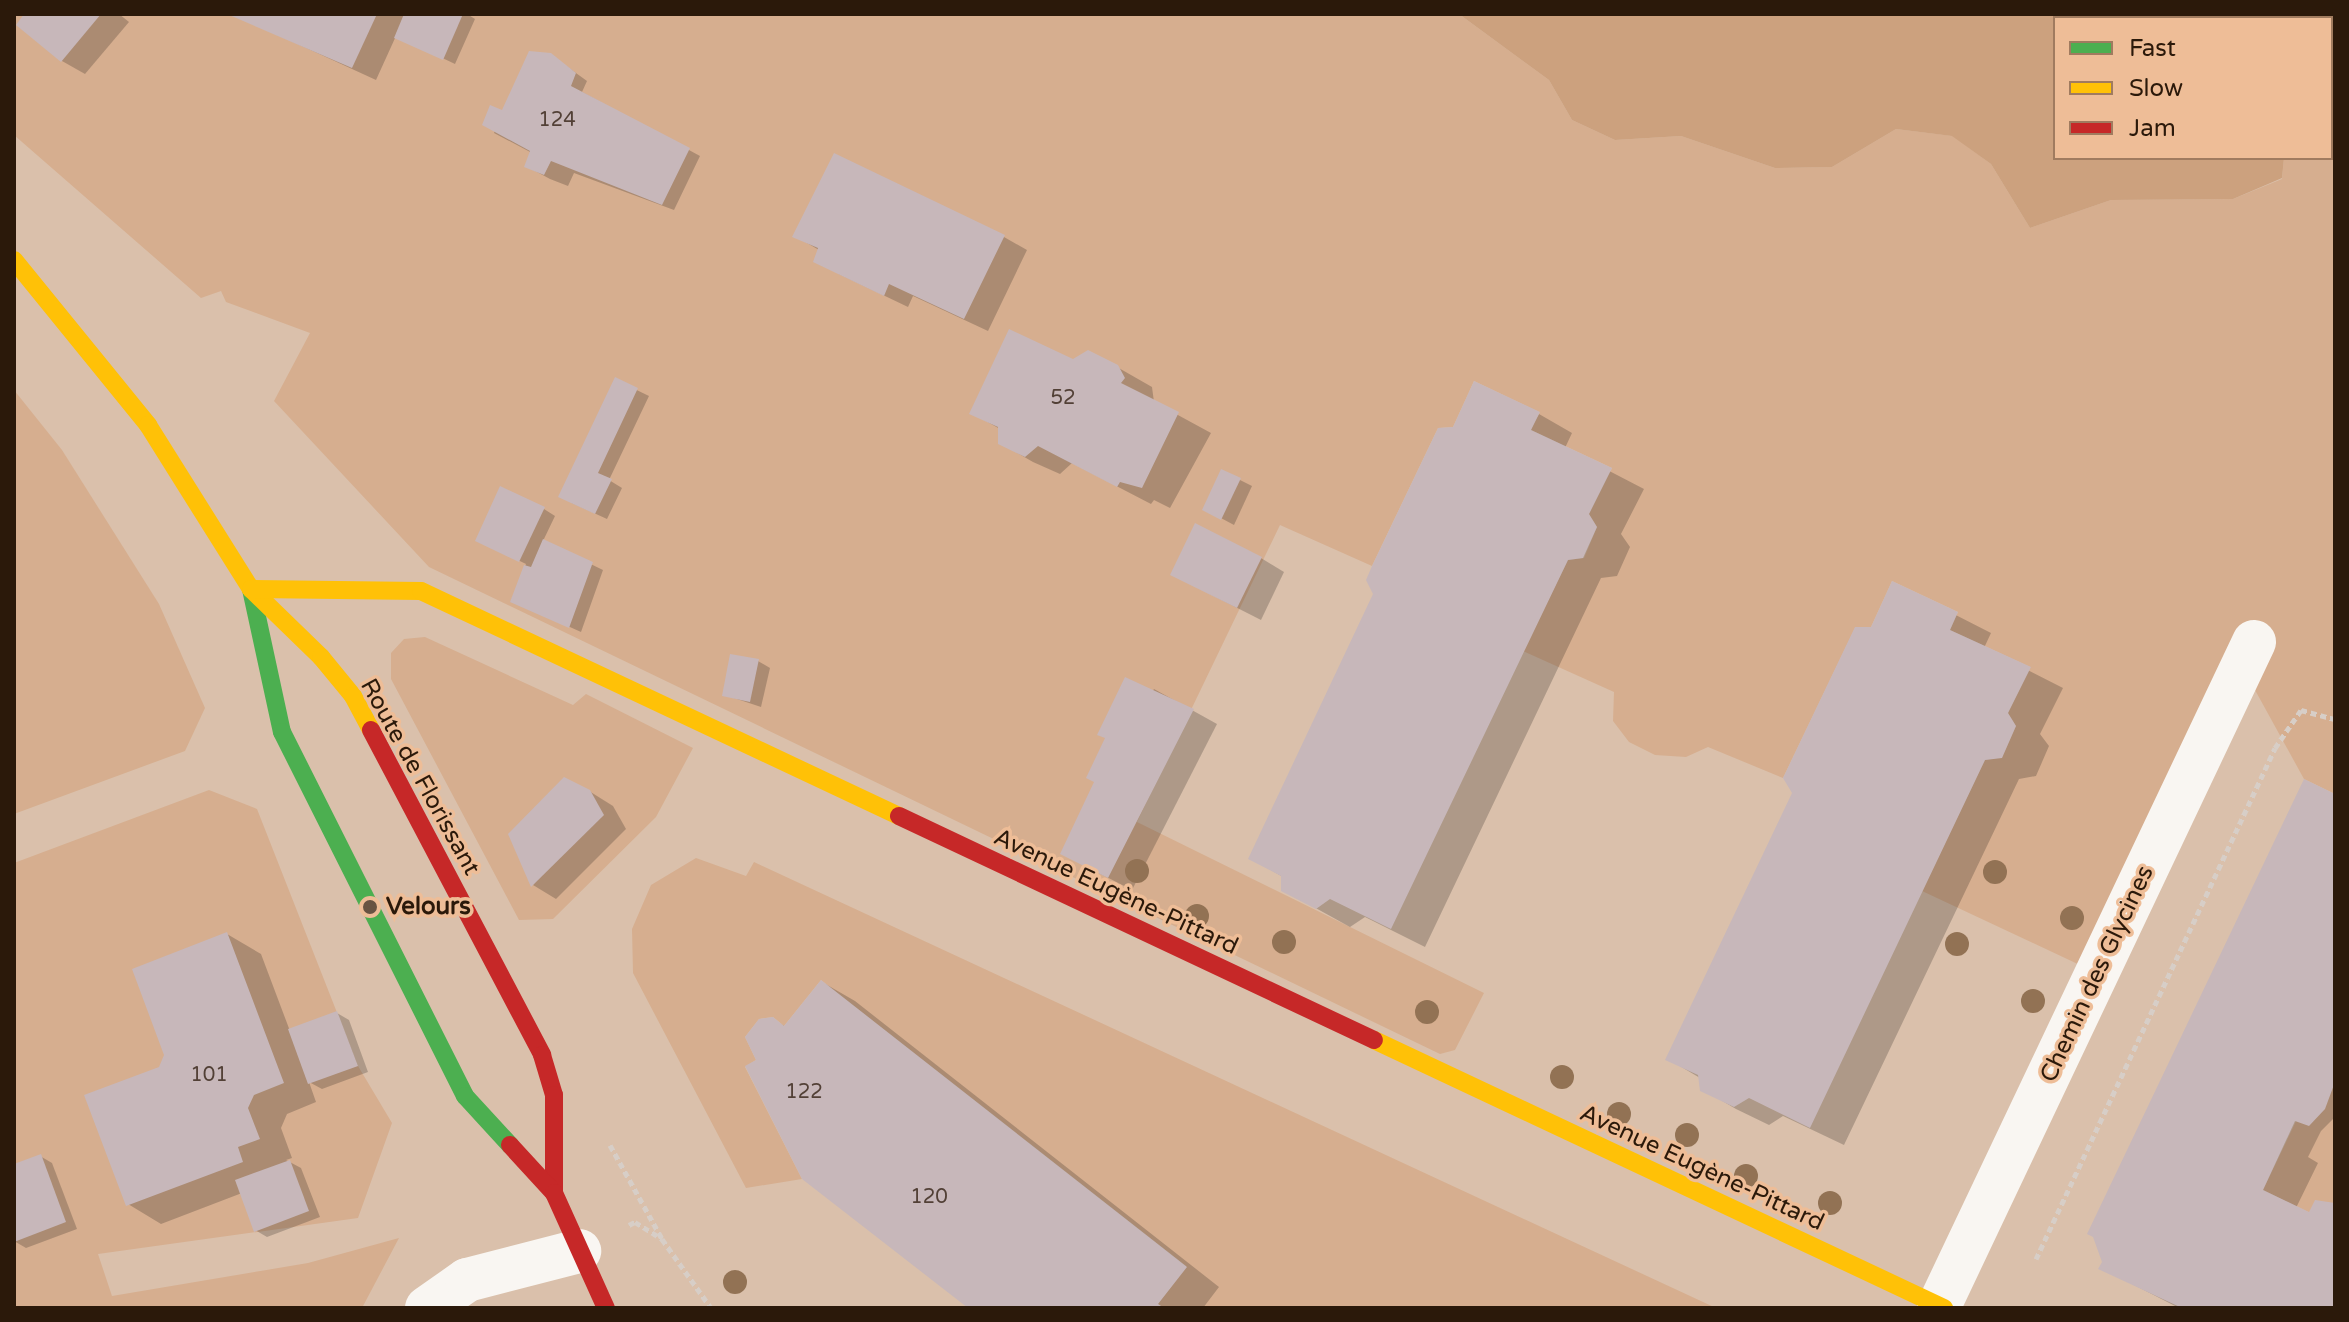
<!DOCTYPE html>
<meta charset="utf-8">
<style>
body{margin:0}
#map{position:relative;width:2349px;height:1322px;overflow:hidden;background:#dac0ab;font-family:"Varela Round",sans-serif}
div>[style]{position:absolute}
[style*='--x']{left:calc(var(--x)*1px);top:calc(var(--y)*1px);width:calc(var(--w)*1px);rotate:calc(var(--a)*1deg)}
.green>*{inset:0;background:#d6ae8f}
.forest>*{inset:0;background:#cca17e}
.shadow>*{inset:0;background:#0003}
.building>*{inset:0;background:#c7b7ba}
.path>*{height:5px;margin-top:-2.5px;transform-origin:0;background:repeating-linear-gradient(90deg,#d7cec7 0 6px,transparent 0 10px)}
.street>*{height:44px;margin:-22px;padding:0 22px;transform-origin:22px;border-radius:22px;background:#f9f6f2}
.fast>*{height:18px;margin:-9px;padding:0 9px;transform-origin:9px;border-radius:9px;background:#4caf50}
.slow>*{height:18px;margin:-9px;padding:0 9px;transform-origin:9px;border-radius:9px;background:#ffc107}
.jam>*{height:18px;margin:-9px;padding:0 9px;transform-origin:9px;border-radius:9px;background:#c62828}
.trees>*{width:24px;height:24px;margin:-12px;border-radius:50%;background:#927254}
.dots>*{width:22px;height:22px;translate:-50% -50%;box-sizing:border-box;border:4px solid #eebd97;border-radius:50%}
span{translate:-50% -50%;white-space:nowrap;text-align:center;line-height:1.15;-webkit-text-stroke:7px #eebd97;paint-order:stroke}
.number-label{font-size:20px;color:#524036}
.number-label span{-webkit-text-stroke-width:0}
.street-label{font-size:24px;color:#2b190a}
.poi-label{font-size:24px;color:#2b190a;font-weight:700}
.left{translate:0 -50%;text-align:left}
.frame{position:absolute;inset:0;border:16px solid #2b190a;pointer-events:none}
.legend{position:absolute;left:2053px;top:16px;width:280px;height:144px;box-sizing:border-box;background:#eebd97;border:2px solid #a07b5f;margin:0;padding:10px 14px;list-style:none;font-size:24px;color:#2b190a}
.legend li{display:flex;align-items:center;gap:16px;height:40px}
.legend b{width:40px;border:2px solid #a07b5f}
</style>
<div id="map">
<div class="green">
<div style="clip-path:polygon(14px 14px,1459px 14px,1549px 80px,1572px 120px,1615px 140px,1681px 136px,1775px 168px,1832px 167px,1896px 129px,1953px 136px,1991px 164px,2030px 228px,2111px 200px,2233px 199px,2282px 179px,2284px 158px,2331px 158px,2335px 65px,2335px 794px,2304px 779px,2255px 690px,2082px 966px,1922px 891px,1985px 760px,2002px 757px,2016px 726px,2008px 713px,2030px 667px,1950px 630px,1958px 612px,1892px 581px,1871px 627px,1855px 628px,1783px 778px,1708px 747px,1686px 757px,1655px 755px,1629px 742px,1613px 721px,1614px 692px,1523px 651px,1568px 560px,1584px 558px,1597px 527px,1589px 514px,1612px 468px,1531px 430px,1539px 412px,1474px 381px,1453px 427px,1438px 428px,1372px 566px,1280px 525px,1137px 822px,1484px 993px,1455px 1050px,1440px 1054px,429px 567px,274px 401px,310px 333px,226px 302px,221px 291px,201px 298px,14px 135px)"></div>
<div style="clip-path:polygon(14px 390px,62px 450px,159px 604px,205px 708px,185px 751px,14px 814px)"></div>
<div style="clip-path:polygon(425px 637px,573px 705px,586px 694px,693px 748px,656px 817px,553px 919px,519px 920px,391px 679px,391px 653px,404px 639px)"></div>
<div style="clip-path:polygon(209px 790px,257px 809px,358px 1066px,392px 1123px,358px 1218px,98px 1254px,112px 1296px,308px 1263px,399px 1238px,362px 1308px,14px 1308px,14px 863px)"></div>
<div style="clip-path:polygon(696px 858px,746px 876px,754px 862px,1716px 1308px,1164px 1308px,1158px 1304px,1186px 1266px,821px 980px,784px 1026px,773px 1017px,759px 1019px,745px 1037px,756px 1060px,745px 1067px,802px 1179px,746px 1188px,633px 973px,632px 929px,651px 885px)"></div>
<div style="clip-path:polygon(2335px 1040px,2335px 1225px,2263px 1190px)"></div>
</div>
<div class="forest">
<div style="clip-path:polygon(1459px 14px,2335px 14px,2335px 65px,2331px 66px,2331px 18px,2055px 18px,2055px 158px,2284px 158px,2282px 178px,2233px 199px,2111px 200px,2030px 228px,1991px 164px,1952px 136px,1896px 129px,1832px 167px,1775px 168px,1681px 136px,1615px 140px,1572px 120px,1549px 80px)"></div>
</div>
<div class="shadow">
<div style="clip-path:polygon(25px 14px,119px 14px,129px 22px,85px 74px,62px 61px)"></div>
<div style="clip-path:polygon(232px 14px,467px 14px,475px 19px,455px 64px,396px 36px,376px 80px)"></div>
<div style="clip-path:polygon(551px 55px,587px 81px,582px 92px,700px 156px,674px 210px,574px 173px,568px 186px,550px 179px,526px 166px,532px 153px,494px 133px,503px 112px)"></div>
<div style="clip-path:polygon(795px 236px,1004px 237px,1027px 250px,988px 331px,913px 296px,908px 307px,839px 274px,819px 250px)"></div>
<div style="clip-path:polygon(1074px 361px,1117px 367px,1152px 387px,1154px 402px,1211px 433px,1170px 508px,1154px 500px,1151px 504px,1072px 463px,1060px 474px,1033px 462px,1000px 443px,1000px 429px,972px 413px)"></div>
<div style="clip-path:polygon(616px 380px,649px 396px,609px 480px,622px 488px,607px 519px,572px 503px)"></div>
<div style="clip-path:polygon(1539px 414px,1572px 433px,1565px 448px,1644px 489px,1621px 534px,1630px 547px,1617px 576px,1601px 578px,1425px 947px,1365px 917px,1350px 927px,1283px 890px,1283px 877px,1250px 858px)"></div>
<div style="clip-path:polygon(1222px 471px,1252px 486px,1234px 525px,1204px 509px)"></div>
<div style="clip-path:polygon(544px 509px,555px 516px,543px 541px,603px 570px,581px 632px,512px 601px,526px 564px,489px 546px)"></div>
<div style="clip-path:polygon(1261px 558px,1284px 572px,1261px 620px,1196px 587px)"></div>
<div style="clip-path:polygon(1893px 583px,1991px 633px,1984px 648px,2063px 688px,2040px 734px,2049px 746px,2036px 776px,2019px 779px,1844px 1145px,1783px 1116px,1769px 1125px,1736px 1109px,1702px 1089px,1700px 1078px,1668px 1059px)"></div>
<div style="clip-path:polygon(758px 661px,770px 668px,761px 707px,725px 695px)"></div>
<div style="clip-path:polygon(1154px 689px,1217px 724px,1132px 890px,1085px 866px,1096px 782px)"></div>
<div style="clip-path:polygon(589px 791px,613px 806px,626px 829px,556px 899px,533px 885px)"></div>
<div style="clip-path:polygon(2335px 796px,2335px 1117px,2321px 1131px,2308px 1157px,2318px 1163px,2296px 1208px,2323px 1221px,2335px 1206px,2335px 1308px,2179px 1308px,2101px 1268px)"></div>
<div style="clip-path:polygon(227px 934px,261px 954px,290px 1031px,337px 1013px,349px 1020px,368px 1072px,322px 1089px,309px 1082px,316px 1102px,287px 1114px,281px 1128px,292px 1158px,286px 1160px,301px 1168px,320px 1217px,267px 1237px,255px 1230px,242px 1193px,161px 1224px,128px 1204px,160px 1069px)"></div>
<div style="clip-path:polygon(822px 982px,855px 1001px,1219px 1287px,1203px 1308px,971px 1308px,759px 1060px,772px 1019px,786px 1027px)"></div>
<div style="clip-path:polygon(40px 1156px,52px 1163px,77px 1229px,26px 1248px,14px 1241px,14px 1166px)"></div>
</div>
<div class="building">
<div style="clip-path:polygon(24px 14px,101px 14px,61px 62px,16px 25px)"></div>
<div style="clip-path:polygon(227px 14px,377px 14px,352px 68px)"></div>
<div style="clip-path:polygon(404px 14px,463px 14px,443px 60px,394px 38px)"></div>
<div style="clip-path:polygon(529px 51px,551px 53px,576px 73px,571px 86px,690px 148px,662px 205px,551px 161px,544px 175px,524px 167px,530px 151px,482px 125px,490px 105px,502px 110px)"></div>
<div style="clip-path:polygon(834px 153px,1005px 235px,964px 319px,889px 284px,884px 296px,813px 262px,818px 248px,792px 237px)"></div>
<div style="clip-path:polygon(1009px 329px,1073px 359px,1088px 350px,1118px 365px,1125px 378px,1121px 383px,1179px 412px,1142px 488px,1120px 482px,1117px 487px,1038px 446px,1025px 457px,998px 444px,998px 427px,969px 414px)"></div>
<div style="clip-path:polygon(615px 377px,638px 388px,598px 473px,612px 479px,595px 514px,558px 497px)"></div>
<div style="clip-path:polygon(1474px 381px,1540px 412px,1531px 430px,1612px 468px,1589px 514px,1597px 527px,1583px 558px,1568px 560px,1391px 929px,1330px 899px,1316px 909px,1281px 891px,1281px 876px,1248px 859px,1373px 594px,1366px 580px,1372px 566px,1438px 428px,1453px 427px)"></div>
<div style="clip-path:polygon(1221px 469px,1241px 478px,1221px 520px,1202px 510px)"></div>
<div style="clip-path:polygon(500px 486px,545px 507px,519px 562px,475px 541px)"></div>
<div style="clip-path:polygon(1195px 523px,1262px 557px,1237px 608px,1170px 575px)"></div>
<div style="clip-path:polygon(543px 539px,593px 562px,569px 628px,510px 602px,524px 565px,531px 567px)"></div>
<div style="clip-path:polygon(1892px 581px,1958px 612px,1950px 630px,2031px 667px,2008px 713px,2016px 726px,2002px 758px,1985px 760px,1810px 1128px,1749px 1098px,1734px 1107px,1700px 1091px,1698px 1075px,1665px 1060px,1792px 793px,1783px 778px,1855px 627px,1871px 627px)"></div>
<div style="clip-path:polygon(730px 654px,759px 659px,750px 702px,722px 696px)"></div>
<div style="clip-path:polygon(1125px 677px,1194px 709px,1108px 878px,1060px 854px,1094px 782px,1086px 778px,1105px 738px,1097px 735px)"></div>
<div style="clip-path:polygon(564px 777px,590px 790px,604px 815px,531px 887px,508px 834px)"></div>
<div style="clip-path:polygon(2304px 779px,2335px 794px,2335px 1082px,2325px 1109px,2309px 1126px,2295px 1121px,2263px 1190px,2309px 1212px,2315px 1200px,2335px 1203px,2335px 1308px,2182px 1308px,2098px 1269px,2102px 1262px,2093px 1237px,2087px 1234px)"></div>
<div style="clip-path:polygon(227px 932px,284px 1083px,254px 1095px,248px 1108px,260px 1139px,238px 1147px,243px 1162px,126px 1206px,84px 1095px,159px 1067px,164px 1055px,132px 969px)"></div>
<div style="clip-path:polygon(821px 980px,1187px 1267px,1158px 1304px,1164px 1308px,968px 1308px,802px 1179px,745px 1066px,756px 1060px,745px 1037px,759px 1019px,773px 1017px,784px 1026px)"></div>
<div style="clip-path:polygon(337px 1011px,358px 1066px,308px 1084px,288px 1029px)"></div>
<div style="clip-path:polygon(41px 1154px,66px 1222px,14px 1242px,14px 1164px)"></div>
<div style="clip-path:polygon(290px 1160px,309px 1211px,254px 1232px,235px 1180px)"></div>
</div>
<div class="path">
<div style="--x:610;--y:1145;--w:107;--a:61"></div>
<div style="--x:629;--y:1225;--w:7;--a:-27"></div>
<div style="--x:635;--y:1222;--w:32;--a:32"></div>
<div style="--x:662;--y:1239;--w:85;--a:54.6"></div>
<div style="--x:2036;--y:1259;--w:564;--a:-64.93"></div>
<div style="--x:2275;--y:748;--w:46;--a:-55.6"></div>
<div style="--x:2301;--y:710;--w:35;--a:15"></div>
</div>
<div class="street">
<div style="--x:1939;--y:1306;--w:735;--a:-64.62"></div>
<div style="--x:427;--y:1308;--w:49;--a:-35"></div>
<div style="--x:467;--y:1280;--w:116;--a:-14.5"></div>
</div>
<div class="fast">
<div style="--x:251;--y:589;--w:146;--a:77.8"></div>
<div style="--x:282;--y:732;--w:407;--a:63.3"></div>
<div style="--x:465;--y:1096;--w:67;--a:47.4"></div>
</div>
<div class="slow">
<div style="--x:14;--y:260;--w:213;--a:50.9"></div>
<div style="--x:148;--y:425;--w:194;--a:57.9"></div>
<div style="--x:251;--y:589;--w:98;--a:44.2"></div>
<div style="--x:321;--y:657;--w:50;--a:50.6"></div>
<div style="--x:353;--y:696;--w:38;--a:62"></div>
<div style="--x:251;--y:589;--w:170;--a:0.7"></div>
<div style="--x:421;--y:591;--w:528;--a:25.21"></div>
<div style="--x:1374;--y:1040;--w:630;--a:25.18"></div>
</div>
<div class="jam">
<div style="--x:371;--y:730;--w:367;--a:62.2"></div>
<div style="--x:542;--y:1055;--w:42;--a:73.3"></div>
<div style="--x:554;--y:1095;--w:98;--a:90"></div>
<div style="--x:899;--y:816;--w:525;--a:25.25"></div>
<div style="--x:510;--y:1145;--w:65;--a:47.5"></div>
<div style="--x:554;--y:1193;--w:126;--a:65.7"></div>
</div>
<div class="trees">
<div style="left:1137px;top:871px"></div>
<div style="left:1995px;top:872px"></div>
<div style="left:1197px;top:916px"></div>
<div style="left:2072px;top:918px"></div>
<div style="left:1284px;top:942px"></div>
<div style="left:1957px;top:944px"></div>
<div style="left:2033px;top:1001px"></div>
<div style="left:1427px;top:1012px"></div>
<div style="left:1562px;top:1077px"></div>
<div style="left:1619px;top:1114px"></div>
<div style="left:1687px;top:1135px"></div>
<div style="left:1746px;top:1176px"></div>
<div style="left:1830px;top:1203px"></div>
<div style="left:735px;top:1282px"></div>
</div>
<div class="dots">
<div style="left:370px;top:907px;background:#685342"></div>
</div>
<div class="number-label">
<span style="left:557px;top:120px">124</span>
<span style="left:1063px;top:398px">52</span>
<span style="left:209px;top:1075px">101</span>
<span style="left:804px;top:1092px">122</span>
<span style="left:929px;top:1197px">120</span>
</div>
<div class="street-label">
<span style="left:420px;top:777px;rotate:61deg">Route de Florissant</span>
<span style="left:1116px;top:892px;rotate:25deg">Avenue Eugène-Pittard</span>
<span style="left:2097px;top:974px;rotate:-65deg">Chemin des Glycines</span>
<span style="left:1702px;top:1168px;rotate:25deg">Avenue Eugène-Pittard</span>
</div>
<div class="poi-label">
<span class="left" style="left:386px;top:907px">Velours</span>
</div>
<div class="frame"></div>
<ul class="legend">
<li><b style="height:10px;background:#4caf50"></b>Fast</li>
<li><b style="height:10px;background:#ffc107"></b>Slow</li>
<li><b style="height:10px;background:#c62828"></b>Jam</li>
</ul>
</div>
